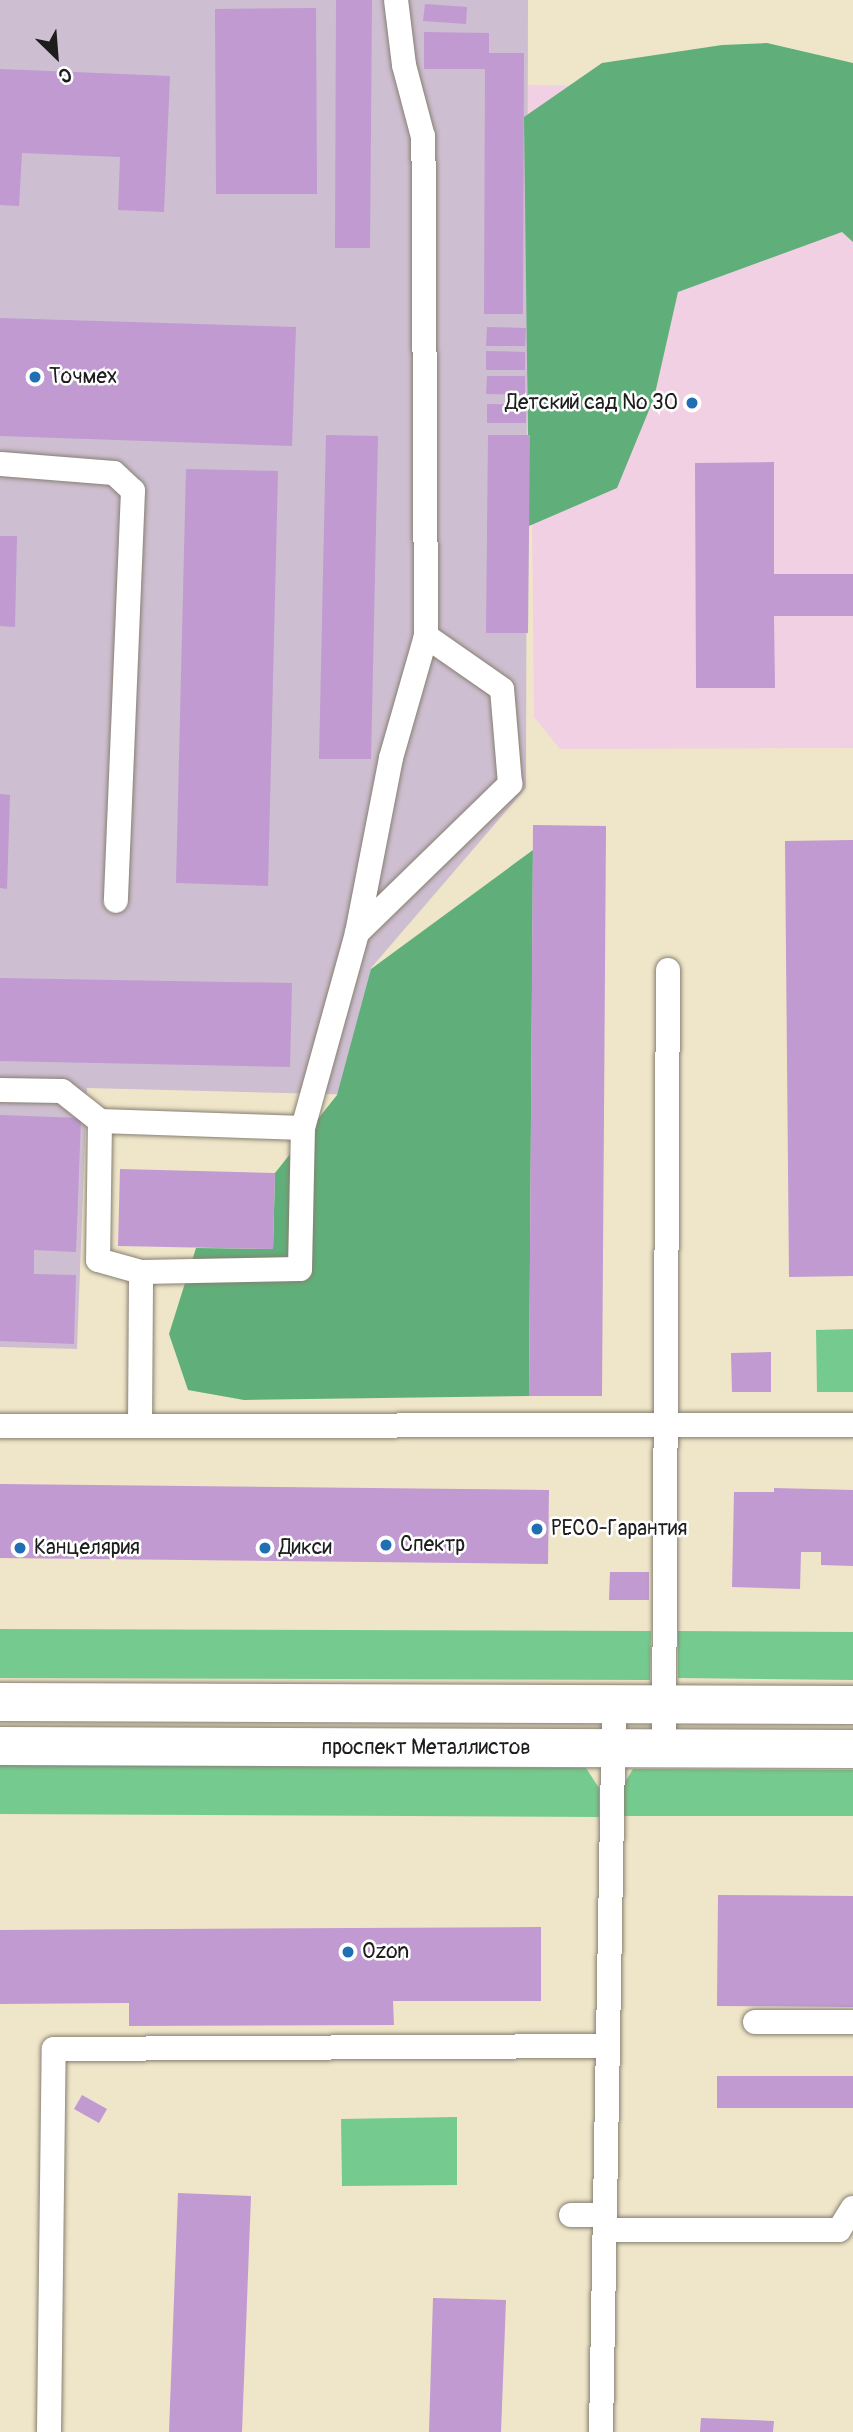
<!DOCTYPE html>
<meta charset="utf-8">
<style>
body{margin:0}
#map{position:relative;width:853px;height:2432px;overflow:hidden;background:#efe5c9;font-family:Pangolin,sans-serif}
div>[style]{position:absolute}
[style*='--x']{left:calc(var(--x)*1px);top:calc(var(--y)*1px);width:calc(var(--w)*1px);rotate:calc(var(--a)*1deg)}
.built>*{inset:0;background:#f1d0e3}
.industrial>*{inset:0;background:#cebed1}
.green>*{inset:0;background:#75cb8f}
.forest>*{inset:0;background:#60af7a}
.building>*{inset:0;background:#c09ad1}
.roads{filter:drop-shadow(0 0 2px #868072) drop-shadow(0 0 2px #868072)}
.service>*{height:24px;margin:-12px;padding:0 12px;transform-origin:12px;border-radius:12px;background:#fff}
.tertiary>*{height:38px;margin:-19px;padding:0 19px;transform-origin:19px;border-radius:19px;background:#fff}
.dots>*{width:19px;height:19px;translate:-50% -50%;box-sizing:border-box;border:4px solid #fff;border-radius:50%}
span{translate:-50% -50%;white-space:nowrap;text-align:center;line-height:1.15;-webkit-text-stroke:5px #fff;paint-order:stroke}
.poi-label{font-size:21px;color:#1c1c1c}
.left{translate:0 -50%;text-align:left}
.right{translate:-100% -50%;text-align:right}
.street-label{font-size:21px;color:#1c1c1c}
.north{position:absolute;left:21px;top:21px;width:70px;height:70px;-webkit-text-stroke:5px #fff;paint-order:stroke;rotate:155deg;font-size:19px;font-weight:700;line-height:28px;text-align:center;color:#1c1c1c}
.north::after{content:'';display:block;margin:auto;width:24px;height:32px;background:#1c1c1c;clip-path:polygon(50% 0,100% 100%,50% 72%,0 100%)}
</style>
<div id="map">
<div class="built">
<div style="clip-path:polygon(528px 85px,853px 89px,853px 748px,560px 749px,534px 717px)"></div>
</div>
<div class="industrial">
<div style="clip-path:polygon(0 0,528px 0,526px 788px,371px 968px,366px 1095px,87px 1088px,77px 1349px,0 1347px)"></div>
</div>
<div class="green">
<div style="clip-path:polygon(853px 1329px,853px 1392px,817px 1392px,816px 1330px)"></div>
<div style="clip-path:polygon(0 1629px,651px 1631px,650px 1680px,0 1678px)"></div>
<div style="clip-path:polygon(678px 1631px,853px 1632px,853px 1680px,678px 1678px)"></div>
<div style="clip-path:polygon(0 1765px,586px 1768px,599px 1788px,599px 1817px,0 1814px)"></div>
<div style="clip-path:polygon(633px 1769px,853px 1770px,853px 1816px,622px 1816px,622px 1787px)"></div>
<div style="clip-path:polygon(457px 2117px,457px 2185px,342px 2186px,341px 2119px)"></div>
</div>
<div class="forest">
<div style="clip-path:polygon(767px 43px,853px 63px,853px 242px,842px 232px,678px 292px,654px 398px,617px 488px,529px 526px,524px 117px,602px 63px,722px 45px)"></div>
<div style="clip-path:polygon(533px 850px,529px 1396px,244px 1400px,188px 1390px,169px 1334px,196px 1248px,273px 1249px,275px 1173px,337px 1095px,371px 969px)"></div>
</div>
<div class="building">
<div style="clip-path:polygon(336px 0,372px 0,370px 248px,335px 248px)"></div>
<div style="clip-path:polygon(425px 4px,467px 7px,466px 24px,423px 21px)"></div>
<div style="clip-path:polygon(316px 8px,317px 194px,216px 194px,215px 9px)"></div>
<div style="clip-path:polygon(424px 32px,489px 33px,489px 53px,524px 53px,523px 314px,484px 314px,485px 69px,424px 69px)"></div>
<div style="clip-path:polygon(0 69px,170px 76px,164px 212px,118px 210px,120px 157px,22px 153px,19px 206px,0 205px)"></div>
<div style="clip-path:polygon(0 318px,296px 327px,292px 446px,0 436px)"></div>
<div style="clip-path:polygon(487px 327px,526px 328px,525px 346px,486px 346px)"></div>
<div style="clip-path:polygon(486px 351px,525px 352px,525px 370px,486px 370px)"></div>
<div style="clip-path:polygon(487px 376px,525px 376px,525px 395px,486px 394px)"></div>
<div style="clip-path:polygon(487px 404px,526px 405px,526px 423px,487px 423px)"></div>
<div style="clip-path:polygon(326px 435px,378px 436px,371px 759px,319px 759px)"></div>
<div style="clip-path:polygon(488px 435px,530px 435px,528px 633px,486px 633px)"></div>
<div style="clip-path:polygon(774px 462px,774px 574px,853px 574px,853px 616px,774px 616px,775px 688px,696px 688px,695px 463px)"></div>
<div style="clip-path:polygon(186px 469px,278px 471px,268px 886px,176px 883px)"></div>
<div style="clip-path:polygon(0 536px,17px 536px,15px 627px,0 626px)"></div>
<div style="clip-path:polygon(0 794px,10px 795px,7px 889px,0 888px)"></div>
<div style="clip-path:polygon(533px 825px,606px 826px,602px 1396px,529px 1396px)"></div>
<div style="clip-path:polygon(853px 840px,853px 1276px,789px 1277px,785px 841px)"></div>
<div style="clip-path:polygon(0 978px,292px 983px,290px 1067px,0 1061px)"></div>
<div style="clip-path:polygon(0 1115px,81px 1118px,76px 1252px,34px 1250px,34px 1274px,76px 1275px,74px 1344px,0 1341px)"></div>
<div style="clip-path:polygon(120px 1169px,275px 1173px,273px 1249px,118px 1246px)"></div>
<div style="clip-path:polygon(771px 1352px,771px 1392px,732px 1392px,731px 1353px)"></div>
<div style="clip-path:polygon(0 1484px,549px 1490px,548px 1564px,0 1558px)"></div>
<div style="clip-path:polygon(774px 1488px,853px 1490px,853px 1566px,821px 1565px,821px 1552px,801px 1552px,800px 1589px,732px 1587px,734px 1492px,774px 1492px)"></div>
<div style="clip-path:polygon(610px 1572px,649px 1572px,649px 1600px,609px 1600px)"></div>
<div style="clip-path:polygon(718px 1895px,853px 1896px,853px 2007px,717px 2006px)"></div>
<div style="clip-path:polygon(541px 1927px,541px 2001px,393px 2001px,394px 2025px,129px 2026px,129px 2003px,0 2004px,0 1930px)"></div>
<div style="clip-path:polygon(717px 2076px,853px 2076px,853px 2108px,717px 2108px)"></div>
<div style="clip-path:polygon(82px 2095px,107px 2109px,99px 2123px,74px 2109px)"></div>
<div style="clip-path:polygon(178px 2193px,251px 2196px,242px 2432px,169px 2432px)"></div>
<div style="clip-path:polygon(433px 2298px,506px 2300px,501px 2432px,429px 2432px)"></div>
<div style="clip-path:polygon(701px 2418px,774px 2421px,773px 2432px,700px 2432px)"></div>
</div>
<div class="roads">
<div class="service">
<div style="--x:1;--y:464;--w:113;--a:4.6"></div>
<div style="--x:114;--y:473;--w:26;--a:43"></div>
<div style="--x:133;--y:491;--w:410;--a:92.4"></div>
<div style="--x:357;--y:933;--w:178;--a:-79"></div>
<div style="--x:391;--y:758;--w:127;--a:-74"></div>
<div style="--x:0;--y:1090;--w:62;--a:0.9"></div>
<div style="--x:62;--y:1091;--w:48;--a:38.3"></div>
<div style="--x:100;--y:1121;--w:203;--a:2"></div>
<div style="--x:303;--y:1128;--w:202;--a:-74.5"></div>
<div style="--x:357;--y:933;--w:214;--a:-44.2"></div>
<div style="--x:510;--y:784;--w:95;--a:-94.8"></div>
<div style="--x:502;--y:689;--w:93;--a:-145.1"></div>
<div style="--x:426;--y:636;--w:499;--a:-90.3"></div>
<div style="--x:423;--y:137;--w:74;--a:-104.8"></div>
<div style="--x:404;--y:65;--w:65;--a:-97"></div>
<div style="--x:100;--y:1121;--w:139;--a:90.8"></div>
<div style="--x:98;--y:1260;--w:45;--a:15.6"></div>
<div style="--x:141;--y:1272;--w:159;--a:-1.1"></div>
<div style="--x:300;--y:1269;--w:141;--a:-88.8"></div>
<div style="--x:0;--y:1426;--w:853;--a:-0.07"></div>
<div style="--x:140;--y:1426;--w:154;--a:-89.6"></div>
<div style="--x:664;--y:1748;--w:778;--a:-89.71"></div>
<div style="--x:755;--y:2022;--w:98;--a:0"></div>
<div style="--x:571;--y:2215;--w:34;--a:0"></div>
<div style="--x:605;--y:2230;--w:234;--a:0"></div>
<div style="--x:839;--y:2230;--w:26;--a:-58"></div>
<div style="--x:49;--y:2432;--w:383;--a:-89.3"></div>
<div style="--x:54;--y:2049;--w:553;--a:-0.31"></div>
<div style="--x:601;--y:2432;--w:728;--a:-88.98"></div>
</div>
<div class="tertiary">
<div style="--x:0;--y:1702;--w:853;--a:0.2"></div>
<div style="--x:0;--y:1746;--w:853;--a:0.2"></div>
</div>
</div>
<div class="dots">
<div style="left:35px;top:377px;background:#1f6fb2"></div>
<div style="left:692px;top:403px;background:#1f6fb2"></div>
<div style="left:537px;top:1529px;background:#1f6fb2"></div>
<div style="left:386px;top:1545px;background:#1f6fb2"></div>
<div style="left:20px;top:1548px;background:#1f6fb2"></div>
<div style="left:265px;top:1548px;background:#1f6fb2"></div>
<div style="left:348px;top:1952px;background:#1f6fb2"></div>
</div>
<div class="poi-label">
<span class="left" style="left:49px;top:377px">Точмех</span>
<span class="right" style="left:678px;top:403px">Детский сад № 30</span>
<span class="left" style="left:551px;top:1529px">РЕСО-Гарантия</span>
<span class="left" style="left:400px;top:1545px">Спектр</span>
<span class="left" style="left:34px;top:1548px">Канцелярия</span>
<span class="left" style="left:279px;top:1548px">Дикси</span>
<span class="left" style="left:362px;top:1952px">Ozon</span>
</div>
<div class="street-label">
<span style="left:426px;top:1748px">проспект Металлистов</span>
</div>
<div class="north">С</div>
</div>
